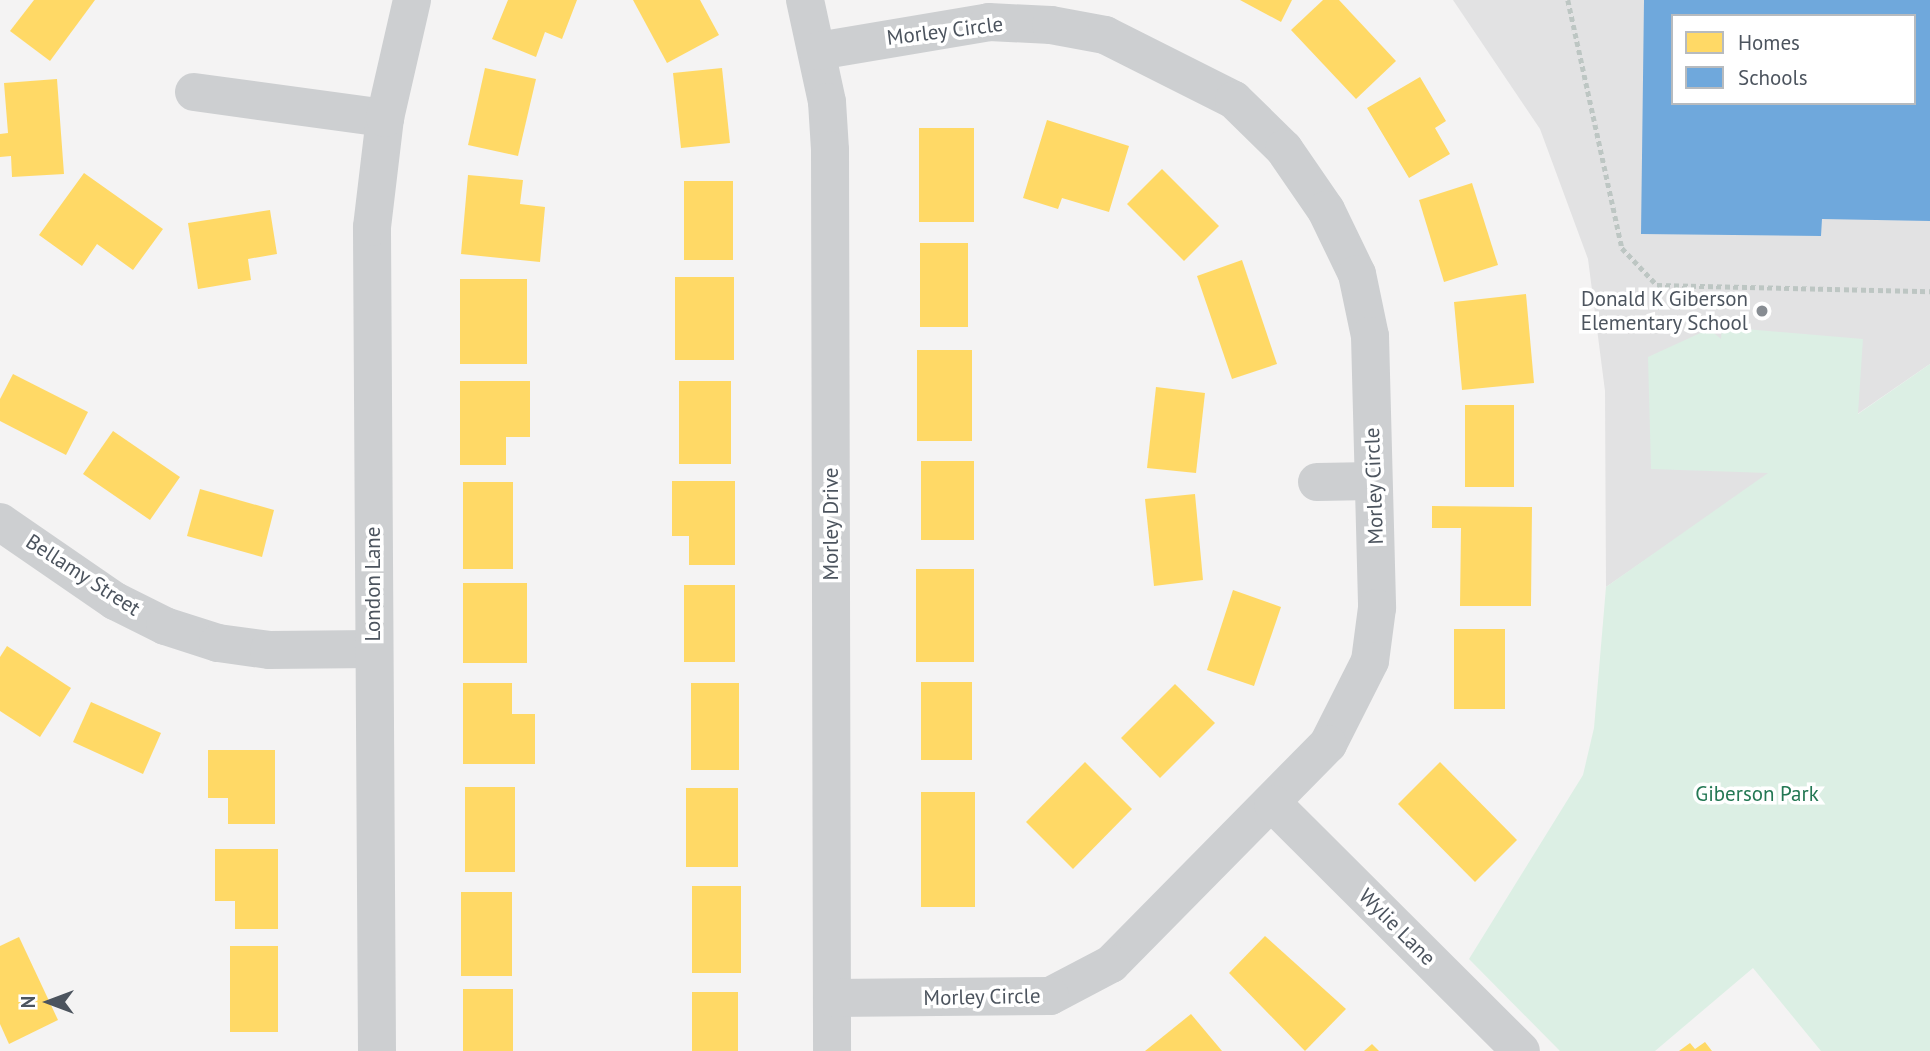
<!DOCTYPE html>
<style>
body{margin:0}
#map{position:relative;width:1930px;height:1051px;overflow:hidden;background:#f4f3f3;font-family:"PT Sans",sans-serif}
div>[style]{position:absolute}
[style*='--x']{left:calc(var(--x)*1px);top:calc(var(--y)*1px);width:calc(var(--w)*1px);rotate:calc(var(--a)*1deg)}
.education>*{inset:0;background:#e2e2e3}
.green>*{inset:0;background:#dcefe4}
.homes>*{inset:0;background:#ffd966}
.schools>*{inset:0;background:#6fa8dc}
.path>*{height:4.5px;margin-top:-2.25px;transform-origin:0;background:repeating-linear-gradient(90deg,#bdc6c3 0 5px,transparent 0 8.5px)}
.minor>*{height:38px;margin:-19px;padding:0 19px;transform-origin:19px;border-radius:19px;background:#cdcfd1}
.dots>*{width:19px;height:19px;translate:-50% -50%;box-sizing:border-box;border:4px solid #fff;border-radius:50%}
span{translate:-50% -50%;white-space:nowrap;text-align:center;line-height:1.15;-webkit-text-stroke:7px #fff;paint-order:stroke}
.street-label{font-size:21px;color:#4c545e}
.poi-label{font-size:21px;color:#4c545e}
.right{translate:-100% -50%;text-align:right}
.park-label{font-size:21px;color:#247854}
.legend{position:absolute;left:1671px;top:14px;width:245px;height:91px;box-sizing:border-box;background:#fff;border:2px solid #b7bbbf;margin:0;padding:9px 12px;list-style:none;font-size:21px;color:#4c545e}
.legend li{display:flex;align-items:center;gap:14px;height:35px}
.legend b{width:35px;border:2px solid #b7bbbf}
.north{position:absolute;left:14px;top:967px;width:70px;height:70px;-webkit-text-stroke:5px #fff;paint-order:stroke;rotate:270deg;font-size:19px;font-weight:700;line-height:28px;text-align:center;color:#4c545e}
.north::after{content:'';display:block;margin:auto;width:24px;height:32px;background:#4c545e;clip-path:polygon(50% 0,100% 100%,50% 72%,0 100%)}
</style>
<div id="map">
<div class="education">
<div style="clip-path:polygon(evenodd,1453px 0,1930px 0,1930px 364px,1606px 587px,1605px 391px,1588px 259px,1540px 129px,1453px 0,1673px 16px,1914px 16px,1914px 103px,1673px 103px,1673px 16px)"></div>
</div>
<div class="green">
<div style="clip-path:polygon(1722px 327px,1863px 339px,1858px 414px,1930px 364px,1930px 1051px,1821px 1051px,1753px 968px,1655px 1051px,1560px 1051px,1469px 959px,1583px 775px,1594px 728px,1606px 587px,1768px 473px,1651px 469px,1648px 357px,1709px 329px,1721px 339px)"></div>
</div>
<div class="homes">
<div style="clip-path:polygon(34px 0,95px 0,50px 61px,10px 31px)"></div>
<div style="clip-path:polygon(508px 0,577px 0,562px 39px,545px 32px,536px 57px,492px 39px)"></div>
<div style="clip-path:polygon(633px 0,700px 0,719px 35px,667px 63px)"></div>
<div style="clip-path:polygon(1240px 0,1292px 0,1281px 22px)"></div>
<div style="clip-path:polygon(1323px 0,1339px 0,1396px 61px,1356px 99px,1291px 30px)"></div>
<div style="clip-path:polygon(485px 68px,536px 79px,518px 156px,468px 145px)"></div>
<div style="clip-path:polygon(722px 68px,730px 143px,681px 148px,673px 73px)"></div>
<div style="clip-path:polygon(1420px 77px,1446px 121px,1435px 128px,1450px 154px,1409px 178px,1367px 108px)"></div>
<div style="clip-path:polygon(57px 79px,64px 174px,12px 177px,11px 156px,0 157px,0 134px,8px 133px,4px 83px)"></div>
<div style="clip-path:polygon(1047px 120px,1129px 146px,1109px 212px,1062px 198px,1058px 209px,1023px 198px)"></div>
<div style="clip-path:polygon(919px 128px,974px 128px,974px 222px,919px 222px)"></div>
<div style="clip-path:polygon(1162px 169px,1219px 226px,1184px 261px,1127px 204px)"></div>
<div style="clip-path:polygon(84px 173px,163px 229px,133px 270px,97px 244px,82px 266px,39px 235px)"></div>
<div style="clip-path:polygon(468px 175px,523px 180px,520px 204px,545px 207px,540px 262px,461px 254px)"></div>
<div style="clip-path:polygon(684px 181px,733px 181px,733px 260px,684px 260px)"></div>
<div style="clip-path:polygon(1472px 183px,1498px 265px,1444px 282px,1419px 200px)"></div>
<div style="clip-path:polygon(270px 210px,277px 254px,248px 259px,251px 280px,198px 289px,188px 223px)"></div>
<div style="clip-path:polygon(920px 243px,968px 243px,968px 327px,920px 327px)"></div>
<div style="clip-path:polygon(1242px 260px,1277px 364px,1232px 379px,1197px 276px)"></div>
<div style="clip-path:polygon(675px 277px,734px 277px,734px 360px,675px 360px)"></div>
<div style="clip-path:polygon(460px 279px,527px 279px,527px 364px,460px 364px)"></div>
<div style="clip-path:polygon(1526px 294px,1534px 383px,1462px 390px,1454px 302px)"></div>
<div style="clip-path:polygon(917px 350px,972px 350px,972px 441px,917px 441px)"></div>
<div style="clip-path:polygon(13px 374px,88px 412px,66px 455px,0 421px,0 399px)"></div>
<div style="clip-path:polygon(460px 381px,530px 381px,530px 437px,506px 437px,506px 465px,460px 465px)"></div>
<div style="clip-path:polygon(679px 381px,731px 381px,731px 464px,679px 464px)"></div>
<div style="clip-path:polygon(1156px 387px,1205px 393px,1196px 473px,1147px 468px)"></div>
<div style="clip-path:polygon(1465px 405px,1514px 405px,1514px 487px,1465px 487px)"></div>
<div style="clip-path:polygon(113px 431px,180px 477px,150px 520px,83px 474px)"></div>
<div style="clip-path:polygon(921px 461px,974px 461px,974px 540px,921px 540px)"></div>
<div style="clip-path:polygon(672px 481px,735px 481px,735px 565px,689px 565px,689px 536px,672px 536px)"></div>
<div style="clip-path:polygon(463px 482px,513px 482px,513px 569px,463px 569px)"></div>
<div style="clip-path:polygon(200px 489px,274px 510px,262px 557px,187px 536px)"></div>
<div style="clip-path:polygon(1195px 494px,1203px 580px,1154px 586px,1145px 499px)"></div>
<div style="clip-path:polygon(1432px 506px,1532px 507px,1531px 606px,1460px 606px,1461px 528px,1432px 528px)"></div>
<div style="clip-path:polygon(916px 569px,974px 569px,974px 662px,916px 662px)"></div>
<div style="clip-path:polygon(463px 583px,527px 583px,527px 663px,463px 663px)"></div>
<div style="clip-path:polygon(684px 585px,735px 585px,735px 662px,684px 662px)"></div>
<div style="clip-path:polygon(1233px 590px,1281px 607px,1254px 686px,1207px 670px)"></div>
<div style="clip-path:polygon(1454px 629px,1505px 629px,1505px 709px,1454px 709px)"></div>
<div style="clip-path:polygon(7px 646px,71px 688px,40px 737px,0 711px,0 657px)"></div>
<div style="clip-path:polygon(921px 682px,972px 682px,972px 760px,921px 760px)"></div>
<div style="clip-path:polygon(463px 683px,512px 683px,512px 714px,535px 714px,535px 764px,463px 764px)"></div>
<div style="clip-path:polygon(691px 683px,739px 683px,739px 770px,691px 770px)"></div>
<div style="clip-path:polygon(1175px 684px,1215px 723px,1160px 778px,1121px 738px)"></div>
<div style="clip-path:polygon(91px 702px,161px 733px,143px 774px,73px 742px)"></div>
<div style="clip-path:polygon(208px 750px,275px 750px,275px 824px,228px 824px,228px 798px,208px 798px)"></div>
<div style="clip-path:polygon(1085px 762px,1132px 809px,1073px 869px,1026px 822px)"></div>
<div style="clip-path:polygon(1440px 762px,1517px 840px,1475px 882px,1398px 804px)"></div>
<div style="clip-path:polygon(465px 787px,515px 787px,515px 872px,465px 872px)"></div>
<div style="clip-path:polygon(686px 788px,738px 788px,738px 867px,686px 867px)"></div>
<div style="clip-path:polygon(921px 792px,975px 792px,975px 907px,921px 907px)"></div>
<div style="clip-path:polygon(215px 849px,278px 849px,278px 929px,235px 929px,235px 901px,215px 901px)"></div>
<div style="clip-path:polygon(692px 886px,741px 886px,741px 973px,692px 973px)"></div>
<div style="clip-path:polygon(461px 892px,512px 892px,512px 976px,461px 976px)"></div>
<div style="clip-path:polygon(1265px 936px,1346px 1009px,1305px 1051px,1229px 973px)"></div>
<div style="clip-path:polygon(19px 937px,58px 1020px,9px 1044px,0 1024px,0 946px)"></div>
<div style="clip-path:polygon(230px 946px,278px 946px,278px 1032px,230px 1032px)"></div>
<div style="clip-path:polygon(463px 989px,513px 989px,513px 1051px,463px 1051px)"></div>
<div style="clip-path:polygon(692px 992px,738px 992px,738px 1051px,692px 1051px)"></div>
<div style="clip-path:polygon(1191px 1014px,1222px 1051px,1145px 1051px)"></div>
<div style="clip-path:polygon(1705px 1042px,1712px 1051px,1679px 1051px,1690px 1043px,1695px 1049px)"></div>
<div style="clip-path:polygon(1372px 1044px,1379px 1051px,1364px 1051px)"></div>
</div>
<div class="schools">
<div style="clip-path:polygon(evenodd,1644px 0,1930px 0,1930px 221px,1822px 219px,1821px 236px,1641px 234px,1644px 0,1673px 16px,1914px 16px,1914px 103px,1673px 103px,1673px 16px)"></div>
</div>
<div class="path">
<div style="--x:1568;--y:0;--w:254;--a:77.7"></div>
<div style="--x:1622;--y:248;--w:51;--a:46.6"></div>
<div style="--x:1657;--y:285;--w:273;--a:1.3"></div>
</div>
<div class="minor">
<div style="--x:805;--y:0;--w:104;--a:77.8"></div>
<div style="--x:827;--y:102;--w:48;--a:86.4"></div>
<div style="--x:830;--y:150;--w:901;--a:89.87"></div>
<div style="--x:818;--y:51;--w:173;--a:-9.6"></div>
<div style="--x:989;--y:22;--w:62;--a:2.8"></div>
<div style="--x:1051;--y:25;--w:55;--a:10.5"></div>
<div style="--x:1105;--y:35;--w:144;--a:26.7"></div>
<div style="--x:1234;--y:100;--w:70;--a:44.4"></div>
<div style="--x:1284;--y:149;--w:74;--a:55.5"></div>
<div style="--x:1326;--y:210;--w:71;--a:64.2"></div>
<div style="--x:1357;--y:274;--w:63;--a:78.2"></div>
<div style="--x:1370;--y:336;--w:272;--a:88.5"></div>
<div style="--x:1377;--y:608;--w:53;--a:97.5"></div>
<div style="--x:1370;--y:661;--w:93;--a:116.8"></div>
<div style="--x:1328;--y:744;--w:309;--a:134.6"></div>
<div style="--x:1111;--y:964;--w:69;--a:152.3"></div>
<div style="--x:1050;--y:996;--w:218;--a:179.5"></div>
<div style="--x:194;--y:92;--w:193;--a:7.8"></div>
<div style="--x:1317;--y:482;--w:56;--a:-1"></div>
<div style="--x:0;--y:522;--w:140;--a:34.5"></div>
<div style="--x:115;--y:601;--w:56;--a:26.6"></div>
<div style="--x:165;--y:626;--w:56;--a:17.8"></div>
<div style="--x:218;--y:643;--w:51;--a:7.8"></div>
<div style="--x:269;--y:650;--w:105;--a:-0.5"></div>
<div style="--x:1273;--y:804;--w:350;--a:44.9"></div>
<div style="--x:377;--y:1051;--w:824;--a:-90.35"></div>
<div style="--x:372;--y:227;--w:110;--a:-83.2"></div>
<div style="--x:385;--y:118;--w:121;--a:-77.1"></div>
</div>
<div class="dots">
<div style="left:1762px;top:311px;background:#878c92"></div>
</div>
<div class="street-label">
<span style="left:945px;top:31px;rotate:-7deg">Morley Circle</span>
<span style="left:1374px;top:486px;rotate:-92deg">Morley Circle</span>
<span style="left:831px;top:524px;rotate:-90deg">Morley Drive</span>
<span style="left:83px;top:575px;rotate:33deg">Bellamy Street</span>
<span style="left:373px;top:584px;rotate:-90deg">London Lane</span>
<span style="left:1397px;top:927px;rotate:45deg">Wylie Lane</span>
<span style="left:982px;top:997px;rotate:-1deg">Morley Circle</span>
</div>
<div class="poi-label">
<span class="right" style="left:1748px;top:311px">Donald K Giberson<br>Elementary School</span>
</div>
<div class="park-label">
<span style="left:1757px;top:794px">Giberson Park</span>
</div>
<ul class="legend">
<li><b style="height:19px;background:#ffd966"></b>Homes</li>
<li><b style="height:19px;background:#6fa8dc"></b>Schools</li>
</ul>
<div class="north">N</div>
</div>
